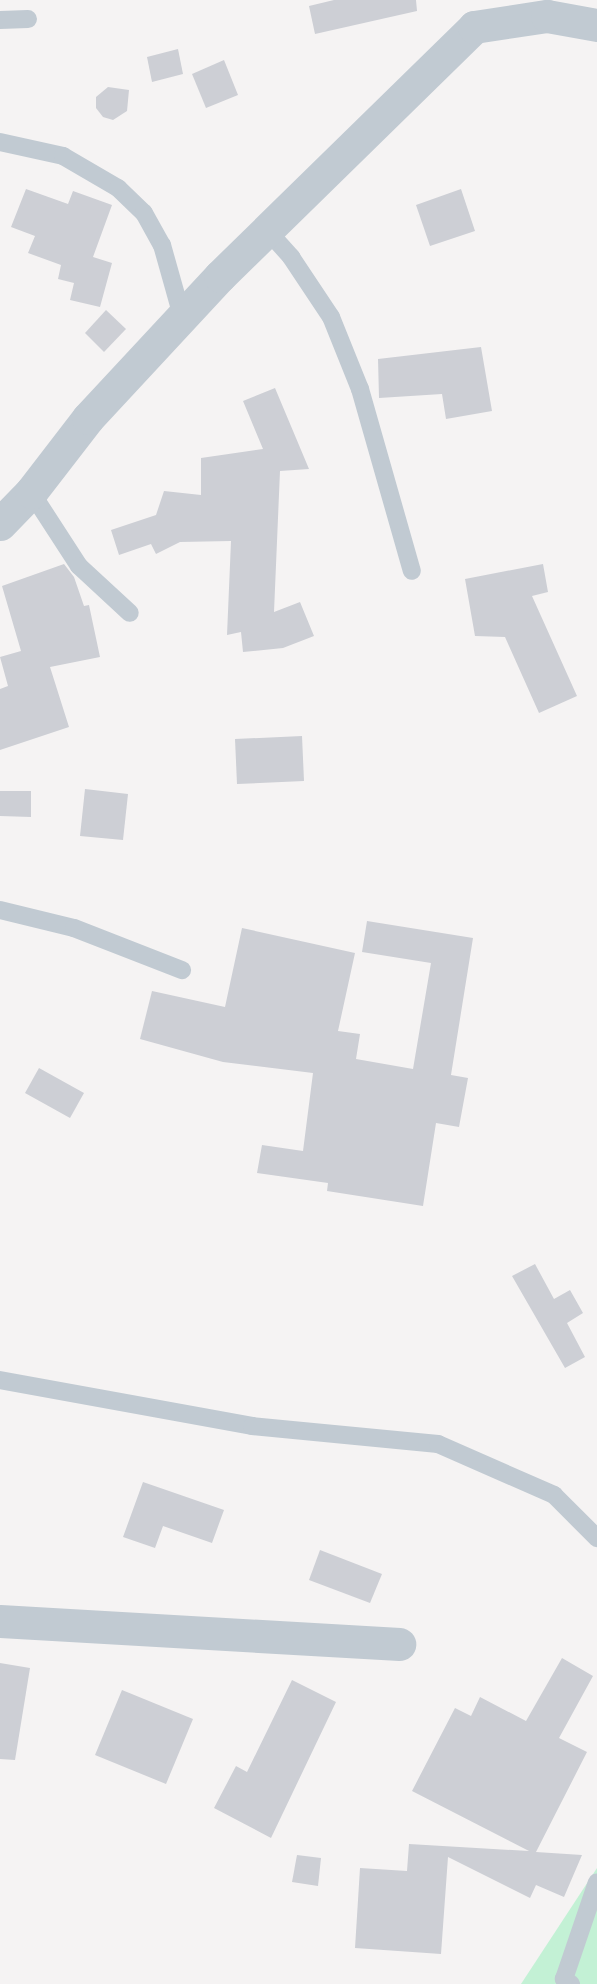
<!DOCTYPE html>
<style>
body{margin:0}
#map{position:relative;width:597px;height:1984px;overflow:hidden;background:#f5f3f3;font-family:Barlow,sans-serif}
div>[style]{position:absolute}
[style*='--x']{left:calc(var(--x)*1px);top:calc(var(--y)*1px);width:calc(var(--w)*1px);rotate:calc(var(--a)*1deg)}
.green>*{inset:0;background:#c3f1d5}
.building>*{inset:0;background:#cdcfd5}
.lane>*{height:18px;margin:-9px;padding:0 9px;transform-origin:9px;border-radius:9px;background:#c1cad2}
.street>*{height:33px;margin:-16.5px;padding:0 16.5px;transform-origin:16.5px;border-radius:16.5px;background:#c1cad2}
span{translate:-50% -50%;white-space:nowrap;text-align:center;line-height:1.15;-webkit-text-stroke:6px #fff;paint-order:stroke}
</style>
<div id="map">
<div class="green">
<div style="clip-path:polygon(597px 1868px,597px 1984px,521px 1984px)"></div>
</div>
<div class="building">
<div style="clip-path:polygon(334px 0,416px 0,417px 11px,315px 34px,309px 6px)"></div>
<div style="clip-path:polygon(178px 49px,183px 74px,152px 82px,147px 57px)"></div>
<div style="clip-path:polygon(224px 60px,238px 95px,206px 108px,192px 74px)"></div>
<div style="clip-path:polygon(108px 87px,129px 90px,127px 111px,113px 120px,103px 117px,96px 108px,96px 97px)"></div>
<div style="clip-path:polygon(26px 189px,68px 204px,73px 191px,112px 205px,93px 257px,112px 263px,100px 307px,70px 300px,74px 283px,58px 279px,61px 265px,28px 253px,35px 236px,11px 227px)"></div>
<div style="clip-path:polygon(461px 189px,475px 231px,430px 246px,416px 205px)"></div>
<div style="clip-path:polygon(106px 310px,126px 329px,104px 352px,85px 333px)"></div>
<div style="clip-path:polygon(481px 347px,492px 411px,446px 419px,442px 394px,379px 398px,378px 359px)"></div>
<div style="clip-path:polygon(275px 388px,309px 469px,280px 471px,274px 612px,300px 602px,314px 636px,283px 648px,243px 652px,241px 632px,227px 635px,231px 541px,180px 542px,156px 554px,151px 544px,119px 555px,111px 530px,156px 515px,164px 491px,201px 495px,201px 458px,263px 449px,243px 401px)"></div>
<div style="clip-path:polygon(64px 564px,74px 577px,84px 606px,89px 605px,100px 657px,50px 667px,69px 727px,0 750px,0 689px,8px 686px,0 657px,21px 651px,2px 586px)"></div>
<div style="clip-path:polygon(543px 564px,548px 592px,532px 596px,577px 696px,539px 713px,505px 637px,475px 636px,465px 579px)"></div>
<div style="clip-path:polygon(302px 736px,304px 781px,237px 784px,235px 739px)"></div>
<div style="clip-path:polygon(85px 789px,128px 794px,123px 840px,80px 836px)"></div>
<div style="clip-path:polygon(0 791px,31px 791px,31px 817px,0 816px)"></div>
<div style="clip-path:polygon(367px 921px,473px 938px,451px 1075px,468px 1078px,459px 1127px,436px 1123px,423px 1206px,327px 1191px,328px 1183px,257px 1173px,262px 1145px,303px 1151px,313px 1073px,223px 1062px,140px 1039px,152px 991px,225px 1007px,242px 928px,355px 953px,338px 1031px,360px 1034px,356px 1059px,413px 1069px,431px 963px,362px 952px)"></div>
<div style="clip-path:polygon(39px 1068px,84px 1093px,70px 1118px,25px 1093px)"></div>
<div style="clip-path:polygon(535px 1264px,554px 1299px,570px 1290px,583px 1313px,567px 1323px,585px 1357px,565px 1368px,512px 1276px)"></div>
<div style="clip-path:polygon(143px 1482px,224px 1510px,212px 1543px,163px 1526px,155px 1548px,123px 1537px)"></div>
<div style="clip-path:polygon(320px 1550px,382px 1574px,370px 1603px,309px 1580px)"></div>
<div style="clip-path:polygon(562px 1658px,593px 1676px,559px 1738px,587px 1752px,536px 1852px,582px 1855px,564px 1897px,536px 1885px,530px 1898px,448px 1857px,441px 1954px,355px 1948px,360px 1868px,407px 1871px,409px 1844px,529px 1851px,412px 1791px,455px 1708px,471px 1716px,480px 1697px,526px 1721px)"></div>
<div style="clip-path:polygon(0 1663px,30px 1668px,15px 1760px,0 1759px)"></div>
<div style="clip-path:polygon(292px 1680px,336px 1702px,271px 1838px,214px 1808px,236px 1766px,247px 1772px)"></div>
<div style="clip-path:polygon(122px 1690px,193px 1719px,166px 1784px,95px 1755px)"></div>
<div style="clip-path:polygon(297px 1855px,321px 1858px,318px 1886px,292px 1882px)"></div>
</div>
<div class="lane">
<div style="--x:0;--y:20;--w:28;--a:-2"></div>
<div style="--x:0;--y:142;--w:65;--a:12.5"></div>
<div style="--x:63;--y:156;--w:64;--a:30.2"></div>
<div style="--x:118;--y:188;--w:36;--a:44"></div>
<div style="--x:144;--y:213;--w:37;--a:61"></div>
<div style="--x:162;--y:245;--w:74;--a:74.3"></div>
<div style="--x:266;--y:229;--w:38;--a:48"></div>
<div style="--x:291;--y:257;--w:72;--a:56.3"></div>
<div style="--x:331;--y:317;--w:78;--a:68.1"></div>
<div style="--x:360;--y:389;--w:189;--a:74.1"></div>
<div style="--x:31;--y:492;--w:88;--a:57"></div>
<div style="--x:79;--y:566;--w:69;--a:42.7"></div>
<div style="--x:0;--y:910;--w:76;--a:13.7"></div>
<div style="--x:74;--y:928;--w:116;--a:21.3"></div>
<div style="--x:0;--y:1380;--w:256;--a:10.3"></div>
<div style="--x:252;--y:1426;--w:187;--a:5.5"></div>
<div style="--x:438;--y:1444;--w:127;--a:23.7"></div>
<div style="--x:554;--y:1495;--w:61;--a:45"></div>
<div style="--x:571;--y:1984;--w:9;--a:-144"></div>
<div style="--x:564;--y:1979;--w:102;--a:-71.2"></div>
</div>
<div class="street">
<div style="--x:0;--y:524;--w:45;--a:-45.9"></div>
<div style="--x:31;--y:492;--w:93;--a:-52.4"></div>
<div style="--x:88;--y:418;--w:194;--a:-47.1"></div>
<div style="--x:220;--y:276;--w:356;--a:-44.4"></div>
<div style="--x:474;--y:27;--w:74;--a:-8.6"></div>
<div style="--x:547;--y:16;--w:51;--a:10.2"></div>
<div style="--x:0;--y:1621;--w:400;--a:3.3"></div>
</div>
</div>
